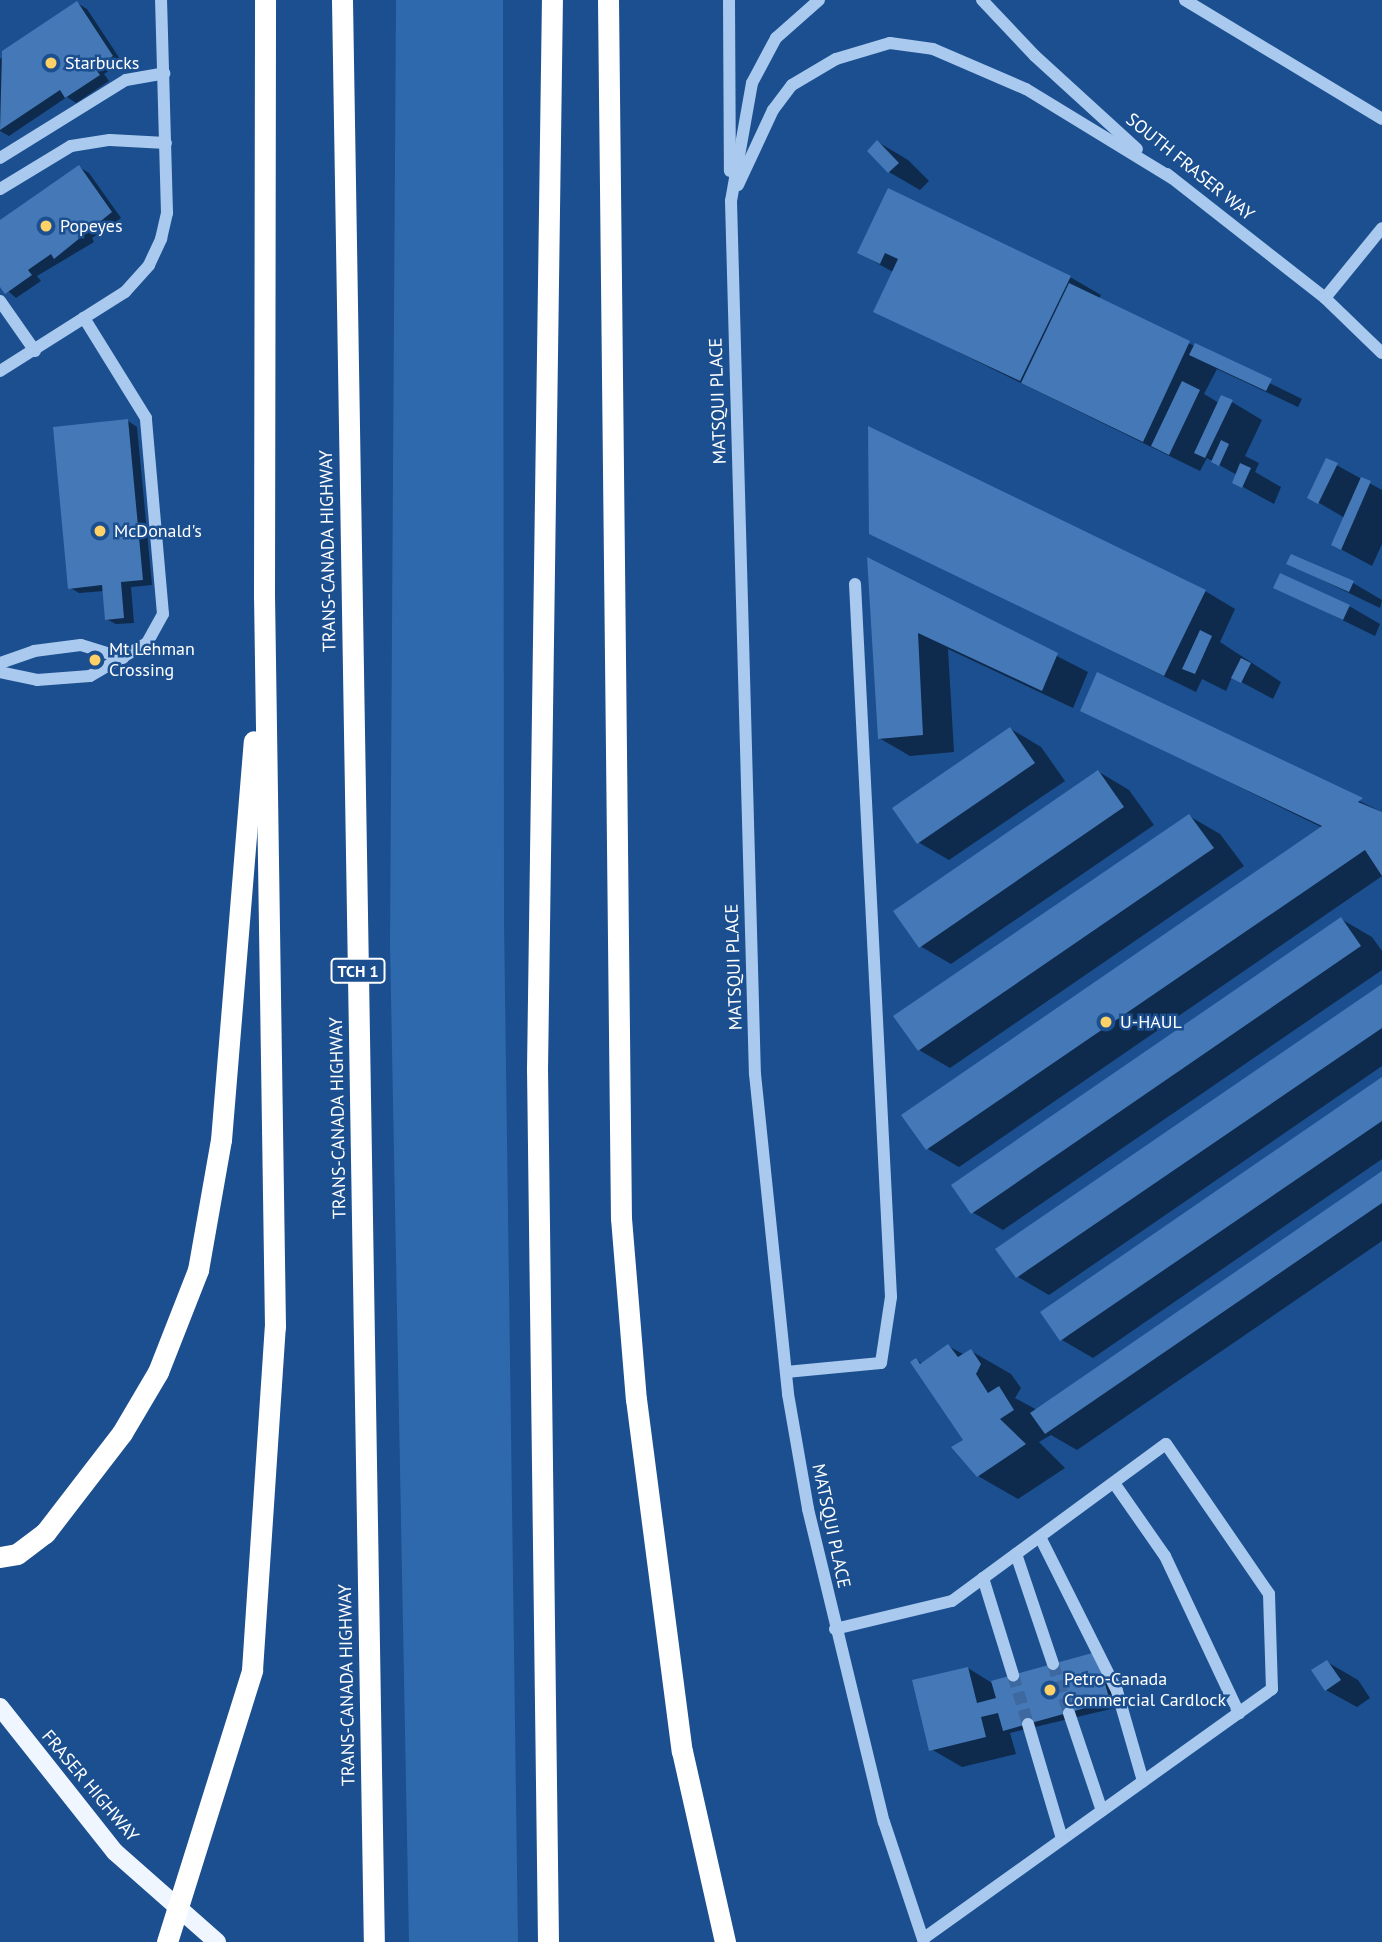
<!DOCTYPE html>
<style>
body{margin:0}
#map{position:relative;width:1382px;height:1942px;overflow:hidden;background:#1b4f8f;font-family:"PT Sans",sans-serif}
div>[style]{position:absolute}
[style*='--x']{left:calc(var(--x)*1px);top:calc(var(--y)*1px);width:calc(var(--w)*1px);rotate:calc(var(--a)*1deg)}
.green>*{inset:0;background:#2e69ad}
.shadow>*{inset:0;background:#0007}
.building>*{inset:0;background:#4478b7}
.minor-tunnel>*{height:12px;margin-top:-6px;transform-origin:0;background:repeating-linear-gradient(90deg,#3d69a0 0 12px,transparent 0 18px)}
.minor>*{height:12px;margin:-6px;padding:0 6px;transform-origin:6px;border-radius:6px;background:#a9c9ee}
.major>*{height:18px;margin:-9px;padding:0 9px;transform-origin:9px;border-radius:9px;background:#f0f6ff}
.highway>*{height:21px;margin:-10.5px;padding:0 10.5px;transform-origin:10.5px;border-radius:10.5px;background:#fff}
.dots>*{width:19px;height:19px;translate:-50% -50%;box-sizing:border-box;border:4px solid #1b4f8f;border-radius:50%}
span{translate:-50% -50%;white-space:nowrap;text-align:center;line-height:1.15;-webkit-text-stroke:5px #1b4f8f;paint-order:stroke}
.shield-label span{padding:2px 5px;background:#1b4f8f;border:2px solid;border-radius:5px;-webkit-text-stroke-width:0}
.shield-label{font-size:16px;color:#fff;font-weight:700}
.poi-label{font-size:18px;color:#fff}
.left{translate:0 -50%;text-align:left}
.street-label{font-size:18px;color:#fff}
</style>
<div id="map">
<div class="green">
<div style="clip-path:polygon(396px 0,503px 0,504px 920px,518px 1942px,409px 1942px,390px 944px)"></div>
</div>
<div class="shadow">
<div style="clip-path:polygon(77px 3px,87px 9px,122px 62px,104px 74px,109px 81px,76px 103px,67px 97px,9px 136px,0 131px,0 59px)"></div>
<div style="clip-path:polygon(878px 142px,908px 160px,929px 181px,920px 190px,889px 172px,869px 151px)"></div>
<div style="clip-path:polygon(79px 167px,89px 173px,121px 218px,92px 238px,94px 242px,37px 276px,41px 281px,16px 298px,0 284px,0 222px)"></div>
<div style="clip-path:polygon(889px 190px,1070px 277px,1101px 295px,1099px 299px,1302px 399px,1298px 407px,1217px 369px,1204px 394px,1219px 403px,1232px 402px,1262px 420px,1245px 456px,1259px 463px,1255px 472px,1281px 487px,1274px 504px,1234px 482px,1237px 475px,1207px 458px,1200px 471px,875px 311px,893px 272px,859px 253px)"></div>
<div style="clip-path:polygon(128px 421px,137px 427px,152px 585px,131px 587px,134px 623px,116px 624px,106px 619px,104px 591px,79px 593px,69px 587px)"></div>
<div style="clip-path:polygon(1327px 460px,1382px 490px,1382px 544px,1372px 566px,1333px 545px,1345px 518px,1309px 497px)"></div>
<div style="clip-path:polygon(871px 533px,1205px 591px,1235px 609px,1220px 642px,1281px 682px,1273px 699px,1232px 677px,1226px 691px,1202px 679px,1196px 692px)"></div>
<div style="clip-path:polygon(869px 560px,1088px 672px,1073px 708px,948px 649px,954px 752px,910px 756px,879px 738px)"></div>
<div style="clip-path:polygon(1289px 564px,1353px 583px,1382px 600px,1380px 608px)"></div>
<div style="clip-path:polygon(1275px 587px,1349px 606px,1380px 624px,1375px 636px)"></div>
<div style="clip-path:polygon(1098px 674px,1382px 812px,1382px 876px,959px 1167px,928px 1149px,904px 1116px,1323px 828px,1083px 710px)"></div>
<div style="clip-path:polygon(1011px 729px,1041px 747px,1065px 781px,949px 860px,918px 842px)"></div>
<div style="clip-path:polygon(1099px 772px,1129px 790px,1154px 825px,951px 964px,920px 946px)"></div>
<div style="clip-path:polygon(1189px 816px,1220px 834px,1244px 866px,950px 1068px,919px 1050px)"></div>
<div style="clip-path:polygon(1341px 919px,1372px 937px,1382px 951px,1382px 970px,1003px 1230px,972px 1212px)"></div>
<div style="clip-path:polygon(1382px 986px,1382px 1066px,1049px 1295px,1018px 1277px)"></div>
<div style="clip-path:polygon(1382px 1079px,1382px 1159px,1093px 1358px,1062px 1340px)"></div>
<div style="clip-path:polygon(1382px 1173px,1382px 1241px,1077px 1450px,1051px 1435px,1039px 1442px,1065px 1468px,1018px 1499px,978px 1476px,965px 1440px,916px 1360px,923px 1364px,948px 1346px,965px 1355px,971px 1351px,1011px 1374px,1021px 1388px,1015px 1398px,1037px 1410px)"></div>
<div style="clip-path:polygon(1106px 1659px,1119px 1707px,1010px 1733px,1016px 1754px,962px 1767px,931px 1749px,968px 1668px,992px 1683px)"></div>
<div style="clip-path:polygon(1327px 1662px,1358px 1680px,1370px 1698px,1357px 1707px,1326px 1690px)"></div>
</div>
<div class="building">
<div style="clip-path:polygon(77px 1px,113px 56px,95px 68px,100px 75px,65px 98px,60px 90px,0 130px,2px 51px)"></div>
<div style="clip-path:polygon(877px 140px,899px 163px,888px 173px,867px 151px)"></div>
<div style="clip-path:polygon(79px 165px,112px 212px,54px 259px,51px 254px,28px 270px,32px 275px,5px 294px,0 287px,0 220px)"></div>
<div style="clip-path:polygon(888px 188px,1071px 276px,1020px 381px,873px 312px,898px 259px,885px 253px,880px 264px,857px 253px)"></div>
<div style="clip-path:polygon(1069px 283px,1190px 341px,1143px 442px,1021px 383px)"></div>
<div style="clip-path:polygon(1195px 343px,1272px 379px,1266px 391px,1189px 355px)"></div>
<div style="clip-path:polygon(1182px 381px,1200px 390px,1169px 455px,1151px 446px)"></div>
<div style="clip-path:polygon(1221px 395px,1233px 400px,1205px 458px,1194px 453px)"></div>
<div style="clip-path:polygon(128px 419px,143px 580px,121px 582px,124px 618px,105px 620px,102px 585px,68px 589px,53px 427px)"></div>
<div style="clip-path:polygon(868px 426px,1206px 590px,1164px 676px,869px 534px)"></div>
<div style="clip-path:polygon(1221px 440px,1229px 444px,1219px 466px,1211px 462px)"></div>
<div style="clip-path:polygon(1326px 458px,1338px 463px,1318px 504px,1307px 498px)"></div>
<div style="clip-path:polygon(1240px 463px,1251px 468px,1242px 488px,1232px 483px)"></div>
<div style="clip-path:polygon(1361px 477px,1371px 481px,1341px 550px,1331px 545px)"></div>
<div style="clip-path:polygon(1291px 554px,1354px 581px,1349px 592px,1286px 564px)"></div>
<div style="clip-path:polygon(867px 557px,1058px 653px,1042px 691px,918px 633px,923px 735px,878px 739px)"></div>
<div style="clip-path:polygon(1280px 573px,1350px 605px,1343px 620px,1273px 588px)"></div>
<div style="clip-path:polygon(1200px 630px,1212px 636px,1195px 674px,1182px 669px)"></div>
<div style="clip-path:polygon(1241px 658px,1251px 663px,1241px 683px,1231px 678px)"></div>
<div style="clip-path:polygon(1097px 672px,1363px 798px,1358px 802px,1382px 812px,1382px 876px,1365px 850px,926px 1150px,901px 1115px,1322px 826px,1080px 711px)"></div>
<div style="clip-path:polygon(1010px 727px,1035px 763px,917px 844px,892px 808px)"></div>
<div style="clip-path:polygon(1098px 770px,1124px 807px,919px 948px,893px 911px)"></div>
<div style="clip-path:polygon(1189px 814px,1214px 848px,918px 1051px,893px 1016px)"></div>
<div style="clip-path:polygon(1341px 917px,1361px 946px,971px 1214px,951px 1185px)"></div>
<div style="clip-path:polygon(1382px 984px,1382px 1028px,1016px 1278px,995px 1249px)"></div>
<div style="clip-path:polygon(1382px 1077px,1382px 1121px,1060px 1341px,1040px 1312px)"></div>
<div style="clip-path:polygon(1382px 1171px,1382px 1203px,1045px 1434px,1030px 1413px)"></div>
<div style="clip-path:polygon(948px 1344px,958px 1357px,971px 1349px,981px 1364px,976px 1374px,988px 1393px,999px 1386px,1014px 1410px,1000px 1419px,1026px 1444px,977px 1477px,951px 1447px,963px 1440px,910px 1362px,916px 1358px,920px 1364px)"></div>
<div style="clip-path:polygon(1096px 1652px,1110px 1701px,1003px 1731px,998px 1713px,981px 1717px,986px 1737px,929px 1751px,912px 1680px,968px 1667px,977px 1703px,996px 1698px,991px 1681px)"></div>
<div style="clip-path:polygon(1327px 1660px,1341px 1680px,1325px 1691px,1311px 1670px)"></div>
</div>
<div class="minor-tunnel">
<div style="--x:1053;--y:1664;--w:52;--a:71.9"></div>
<div style="--x:1013;--y:1675;--w:51;--a:73"></div>
</div>
<div class="minor">
<div style="--x:729;--y:0;--w:171;--a:89.7"></div>
<div style="--x:819;--y:0;--w:57;--a:138.5"></div>
<div style="--x:776;--y:38;--w:51;--a:118.1"></div>
<div style="--x:752;--y:83;--w:120;--a:100.1"></div>
<div style="--x:731;--y:201;--w:873;--a:88.43"></div>
<div style="--x:755;--y:1074;--w:322;--a:84.1"></div>
<div style="--x:788;--y:1394;--w:117;--a:80.1"></div>
<div style="--x:808;--y:1509;--w:322;--a:76.4"></div>
<div style="--x:884;--y:1822;--w:126;--a:71.6"></div>
<div style="--x:982;--y:0;--w:77;--a:46.6"></div>
<div style="--x:1035;--y:56;--w:138;--a:42.4"></div>
<div style="--x:1185;--y:0;--w:230;--a:31.1"></div>
<div style="--x:0;--y:158;--w:148;--a:-31.8"></div>
<div style="--x:126;--y:80;--w:39;--a:-10"></div>
<div style="--x:1167;--y:174;--w:201;--a:38.1"></div>
<div style="--x:1325;--y:298;--w:79;--a:44"></div>
<div style="--x:738;--y:185;--w:83;--a:-65"></div>
<div style="--x:773;--y:110;--w:31;--a:-53"></div>
<div style="--x:792;--y:85;--w:51;--a:-30.6"></div>
<div style="--x:836;--y:59;--w:56;--a:-16.5"></div>
<div style="--x:890;--y:43;--w:43;--a:7.9"></div>
<div style="--x:933;--y:49;--w:101;--a:23.3"></div>
<div style="--x:1026;--y:89;--w:171;--a:31.4"></div>
<div style="--x:0;--y:189;--w:83;--a:-31.2"></div>
<div style="--x:71;--y:146;--w:39;--a:-9"></div>
<div style="--x:110;--y:140;--w:56;--a:3.1"></div>
<div style="--x:1325;--y:298;--w:90;--a:-50.8"></div>
<div style="--x:0;--y:301;--w:61;--a:55"></div>
<div style="--x:0;--y:371;--w:148;--a:-32.3"></div>
<div style="--x:125;--y:292;--w:36;--a:-48"></div>
<div style="--x:149;--y:265;--w:29;--a:-65"></div>
<div style="--x:161;--y:239;--w:27;--a:-77"></div>
<div style="--x:167;--y:213;--w:213;--a:-91.6"></div>
<div style="--x:0;--y:663;--w:36;--a:-19"></div>
<div style="--x:34;--y:651;--w:47;--a:-7.3"></div>
<div style="--x:81;--y:645;--w:44;--a:17.2"></div>
<div style="--x:0;--y:672;--w:38;--a:12"></div>
<div style="--x:37;--y:680;--w:53;--a:-4.3"></div>
<div style="--x:90;--y:676;--w:66;--a:-30.1"></div>
<div style="--x:147;--y:643;--w:33;--a:-61"></div>
<div style="--x:163;--y:614;--w:197;--a:-95"></div>
<div style="--x:146;--y:418;--w:118;--a:-121.8"></div>
<div style="--x:786;--y:1372;--w:95;--a:-5.4"></div>
<div style="--x:881;--y:1363;--w:67;--a:-81.4"></div>
<div style="--x:891;--y:1297;--w:714;--a:-92.89"></div>
<div style="--x:1114;--y:1483;--w:89;--a:55.1"></div>
<div style="--x:1165;--y:1556;--w:174;--a:64.8"></div>
<div style="--x:1040;--y:1537;--w:172;--a:63.4"></div>
<div style="--x:1117;--y:1691;--w:94;--a:73.9"></div>
<div style="--x:1016;--y:1554;--w:116;--a:71.4"></div>
<div style="--x:983;--y:1578;--w:102;--a:72.8"></div>
<div style="--x:835;--y:1629;--w:120;--a:-13.5"></div>
<div style="--x:952;--y:1601;--w:265;--a:-36.3"></div>
<div style="--x:1166;--y:1444;--w:182;--a:55.5"></div>
<div style="--x:1269;--y:1594;--w:95;--a:88.2"></div>
<div style="--x:1272;--y:1689;--w:429;--a:144.4"></div>
<div style="--x:1069;--y:1713;--w:103;--a:71.4"></div>
<div style="--x:1028;--y:1724;--w:120;--a:73.5"></div>
</div>
<div class="major">
<div style="--x:0;--y:1707;--w:185;--a:51.6"></div>
<div style="--x:115;--y:1852;--w:136;--a:41.4"></div>
</div>
<div class="highway">
<div style="--x:342;--y:0;--w:1942;--a:89.06"></div>
<div style="--x:608;--y:0;--w:1218;--a:89.39"></div>
<div style="--x:621;--y:1218;--w:182;--a:85.3"></div>
<div style="--x:636;--y:1399;--w:355;--a:82.6"></div>
<div style="--x:682;--y:1751;--w:196;--a:77.3"></div>
<div style="--x:0;--y:1557;--w:17;--a:-10"></div>
<div style="--x:17;--y:1554;--w:35;--a:-37"></div>
<div style="--x:45;--y:1533;--w:126;--a:-52.4"></div>
<div style="--x:122;--y:1433;--w:71;--a:-59.5"></div>
<div style="--x:158;--y:1372;--w:110;--a:-68.6"></div>
<div style="--x:198;--y:1270;--w:132;--a:-80"></div>
<div style="--x:221;--y:1140;--w:400;--a:-85.3"></div>
<div style="--x:167;--y:1942;--w:285;--a:-72.6"></div>
<div style="--x:252;--y:1670;--w:344;--a:-86.2"></div>
<div style="--x:275;--y:1327;--w:731;--a:-90.86"></div>
<div style="--x:264;--y:596;--w:596;--a:-89.9"></div>
<div style="--x:548;--y:1942;--w:872;--a:-90.72"></div>
<div style="--x:537;--y:1070;--w:1070;--a:-89.2"></div>
</div>
<div class="dots">
<div style="left:51px;top:63px;background:#ffd166"></div>
<div style="left:46px;top:226px;background:#ffd166"></div>
<div style="left:100px;top:531px;background:#ffd166"></div>
<div style="left:95px;top:660px;background:#ffd166"></div>
<div style="left:1106px;top:1022px;background:#ffd166"></div>
<div style="left:1050px;top:1690px;background:#ffd166"></div>
</div>
<div class="shield-label">
<span style="left:358px;top:971px">TCH 1</span>
</div>
<div class="poi-label">
<span class="left" style="left:65px;top:63px">Starbucks</span>
<span class="left" style="left:60px;top:226px">Popeyes</span>
<span class="left" style="left:114px;top:531px">McDonald's</span>
<span class="left" style="left:109px;top:660px">Mt Lehman<br>Crossing</span>
<span class="left" style="left:1120px;top:1022px">U-HAUL</span>
<span class="left" style="left:1064px;top:1690px">Petro-Canada<br>Commercial Cardlock</span>
</div>
<div class="street-label">
<span style="left:1190px;top:167px;rotate:39deg">SOUTH FRASER WAY</span>
<span style="left:718px;top:401px;rotate:-92deg">MATSQUI PLACE</span>
<span style="left:328px;top:551px;rotate:-91deg">TRANS-CANADA HIGHWAY</span>
<span style="left:734px;top:967px;rotate:-92deg">MATSQUI PLACE</span>
<span style="left:338px;top:1118px;rotate:-91deg">TRANS-CANADA HIGHWAY</span>
<span style="left:831px;top:1526px;rotate:78deg">MATSQUI PLACE</span>
<span style="left:347px;top:1685px;rotate:-91deg">TRANS-CANADA HIGHWAY</span>
<span style="left:90px;top:1786px;rotate:50deg">FRASER HIGHWAY</span>
</div>
</div>
